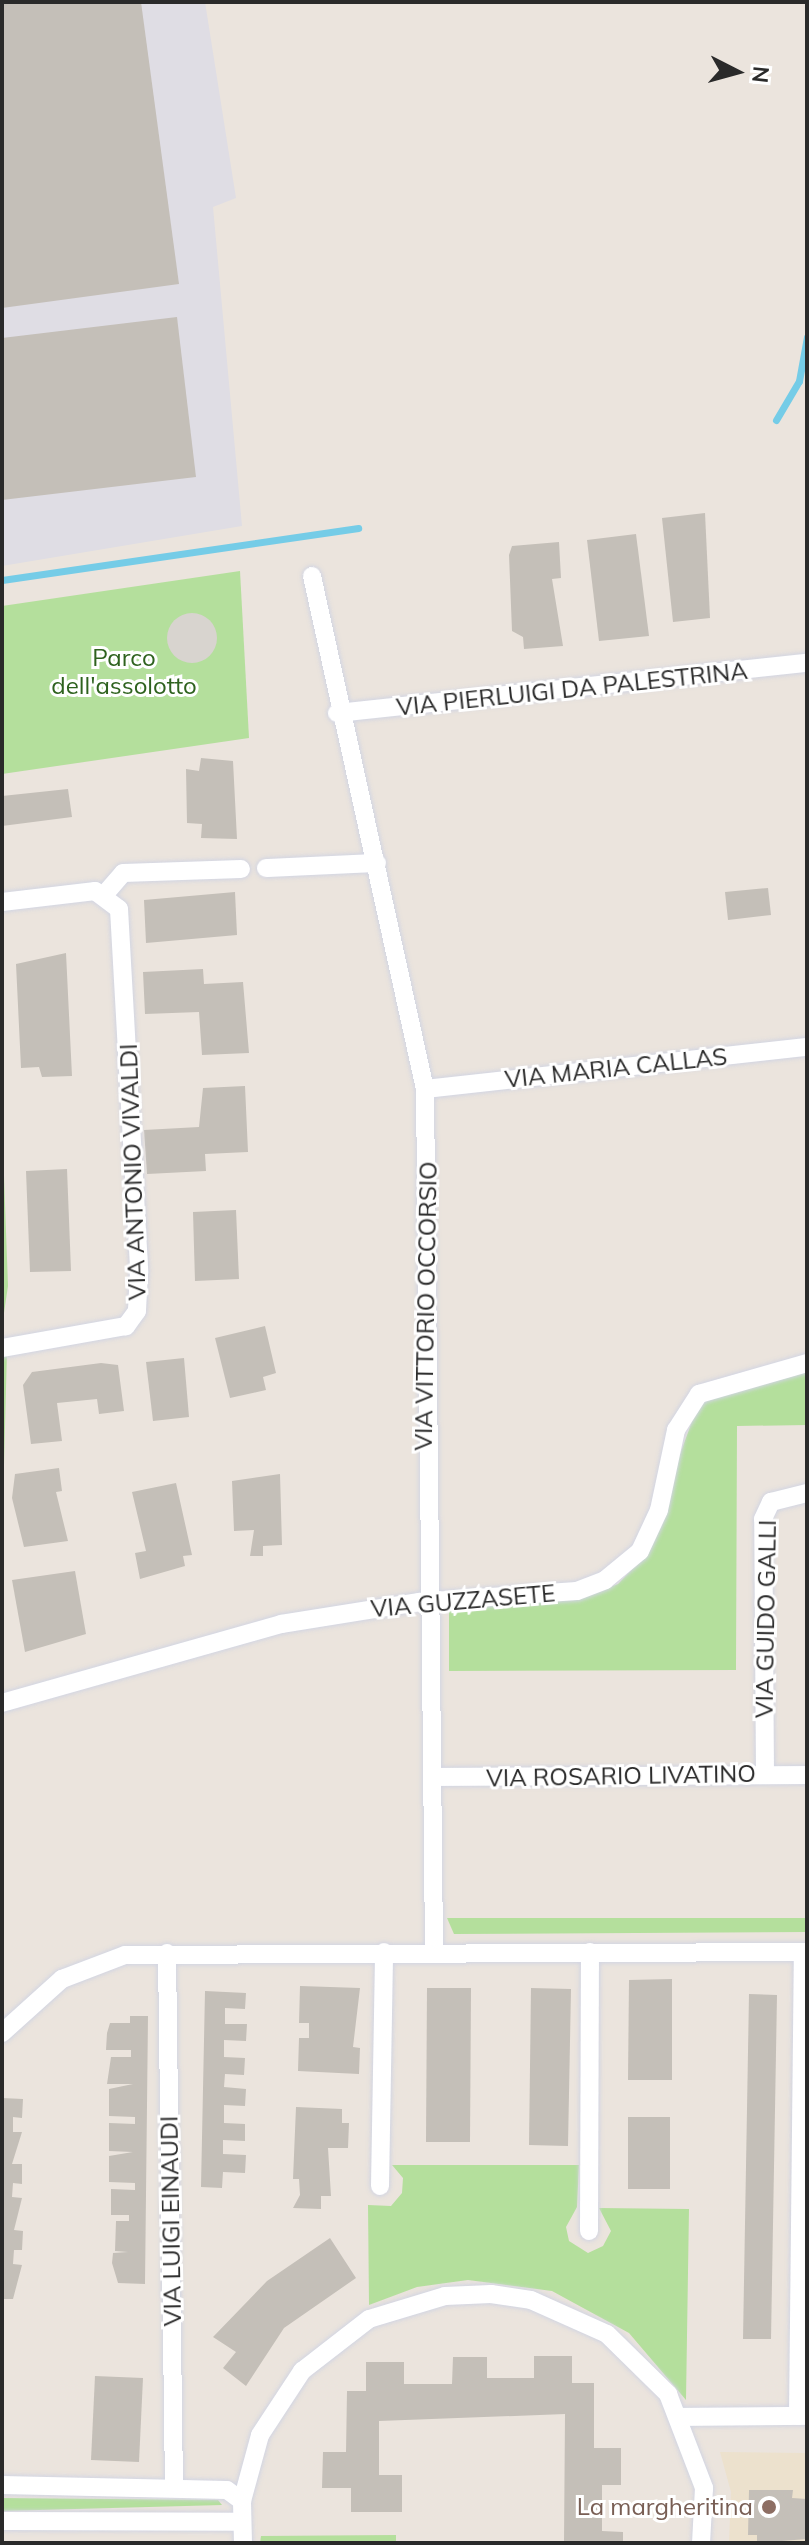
<!DOCTYPE html>
<style>
body{margin:0}
#map{position:relative;width:809px;height:2545px;overflow:hidden;background:#ebe4dd;font-family:Mulish,sans-serif}
div>[style]{position:absolute}
[style*='--x']{left:calc(var(--x)*1px);top:calc(var(--y)*1px);width:calc(var(--w)*1px);rotate:calc(var(--a)*1deg)}
.industrial>*{inset:0;background:#dfdde4}
.education>*{inset:0;background:#ece1cd}
.green>*{inset:0;background:#b4df9c}
.plaza>*{inset:0;background:#d8d4cf}
.round{border-radius:50%}
.stream>*{height:7px;margin:-3.5px;padding:0 3.5px;transform-origin:3.5px;border-radius:3.5px;background:#75cce7}
.building>*{inset:0;background:#c4bfb8}
.roads{filter:drop-shadow(0 0 2px #d2d5e2) drop-shadow(0 0 2px #d2d5e2)}
.minor>*{height:18px;margin:-9px;padding:0 9px;transform-origin:9px;border-radius:9px;background:#fff}
.dots>*{width:22px;height:22px;translate:-50% -50%;box-sizing:border-box;border:4px solid #fff;border-radius:50%}
span{translate:-50% -50%;white-space:nowrap;text-align:center;line-height:1.15;-webkit-text-stroke:6px #fff;paint-order:stroke}
.park-label{font-size:24px;color:#2e621e}
.street-label{font-size:24px;color:#2a2a2a}
.education-label{font-size:24px;color:#785e54}
.right{translate:-100% -50%;text-align:right}
.frame{position:absolute;inset:0;border:4px solid #2a2a2a;pointer-events:none}
.north{position:absolute;left:697px;top:32px;width:80px;height:80px;-webkit-text-stroke:6px #fff;paint-order:stroke;rotate:96deg;font-size:22px;font-weight:700;line-height:32px;text-align:center;color:#2a2a2a}
.north::after{content:'';display:block;margin:auto;width:28px;height:36px;background:#2a2a2a;clip-path:polygon(50% 0,100% 100%,50% 72%,0 100%)}
</style>
<div id="map">
<div class="industrial">
<div style="clip-path:polygon(2px 2px,205px 2px,236px 198px,213px 207px,242px 526px,2px 566px)"></div>
</div>
<div class="education">
<div style="clip-path:polygon(720px 2452px,807px 2453px,807px 2543px,729px 2543px,731px 2492px)"></div>
</div>
<div class="green">
<div style="clip-path:polygon(240px 571px,249px 738px,2px 774px,2px 606px)"></div>
<div style="clip-path:polygon(2px 1121px,8px 1286px,2px 1326px)"></div>
<div style="clip-path:polygon(7px 1351px,3px 1503px,3px 1686px,2px 1352px)"></div>
<div style="clip-path:polygon(807px 1372px,807px 1425px,737px 1426px,736px 1670px,449px 1671px,449px 1611px,587px 1596px,618px 1584px,642px 1559px,699px 1402px)"></div>
<div style="clip-path:polygon(447px 1918px,807px 1918px,807px 1932px,454px 1934px)"></div>
<div style="clip-path:polygon(392px 2165px,579px 2165px,577px 2207px,566px 2227px,569px 2241px,588px 2253px,603px 2246px,611px 2231px,599px 2208px,689px 2209px,686px 2400px,629px 2333px,552px 2291px,468px 2280px,417px 2287px,369px 2305px,368px 2205px,391px 2206px,402px 2193px,403px 2178px)"></div>
<div style="clip-path:polygon(2px 2498px,218px 2500px,222px 2505px,2px 2511px)"></div>
<div style="clip-path:polygon(396px 2535px,396px 2543px,260px 2543px,261px 2536px)"></div>
</div>
<div class="plaza">
<div class="round" style="left:167px;top:613px;width:50px;height:50px"></div>
</div>
<div class="stream">
<div style="--x:776;--y:420;--w:45;--a:-59.5"></div>
<div style="--x:799;--y:381;--w:45;--a:-79.7"></div>
<div style="--x:2;--y:580;--w:360;--a:-8.3"></div>
</div>
<div class="building">
<div style="clip-path:polygon(2px 2px,141px 2px,179px 284px,2px 308px)"></div>
<div style="clip-path:polygon(177px 317px,196px 477px,2px 500px,2px 338px)"></div>
<div style="clip-path:polygon(705px 513px,710px 618px,673px 622px,662px 518px)"></div>
<div style="clip-path:polygon(636px 534px,649px 636px,599px 641px,587px 540px)"></div>
<div style="clip-path:polygon(559px 542px,561px 578px,552px 579px,563px 646px,524px 649px,523px 637px,512px 631px,509px 555px,512px 546px)"></div>
<div style="clip-path:polygon(201px 758px,233px 761px,237px 839px,201px 838px,202px 824px,187px 823px,186px 769px,199px 771px)"></div>
<div style="clip-path:polygon(68px 789px,72px 817px,2px 826px,2px 796px)"></div>
<div style="clip-path:polygon(768px 888px,771px 915px,728px 920px,725px 892px)"></div>
<div style="clip-path:polygon(235px 892px,237px 935px,146px 943px,144px 900px)"></div>
<div style="clip-path:polygon(66px 953px,72px 1076px,42px 1077px,39px 1067px,21px 1068px,16px 964px)"></div>
<div style="clip-path:polygon(203px 969px,204px 984px,243px 982px,249px 1053px,202px 1055px,199px 1012px,145px 1014px,143px 972px)"></div>
<div style="clip-path:polygon(245px 1086px,248px 1152px,205px 1154px,206px 1171px,147px 1174px,144px 1130px,199px 1127px,203px 1088px)"></div>
<div style="clip-path:polygon(67px 1169px,71px 1271px,30px 1272px,26px 1171px)"></div>
<div style="clip-path:polygon(236px 1210px,239px 1279px,195px 1281px,193px 1212px)"></div>
<div style="clip-path:polygon(265px 1326px,276px 1373px,263px 1377px,266px 1390px,230px 1398px,215px 1338px)"></div>
<div style="clip-path:polygon(184px 1358px,189px 1417px,153px 1421px,146px 1362px)"></div>
<div style="clip-path:polygon(101px 1363px,118px 1365px,124px 1411px,99px 1414px,97px 1399px,57px 1403px,62px 1441px,31px 1444px,23px 1385px,32px 1372px)"></div>
<div style="clip-path:polygon(59px 1468px,62px 1491px,56px 1492px,68px 1541px,24px 1547px,12px 1498px,15px 1474px)"></div>
<div style="clip-path:polygon(280px 1474px,282px 1545px,263px 1546px,263px 1556px,250px 1556px,254px 1530px,234px 1531px,232px 1481px)"></div>
<div style="clip-path:polygon(176px 1483px,192px 1555px,183px 1556px,185px 1566px,140px 1579px,135px 1553px,146px 1551px,132px 1492px)"></div>
<div style="clip-path:polygon(75px 1571px,86px 1634px,25px 1652px,12px 1580px)"></div>
<div style="clip-path:polygon(672px 1979px,672px 2080px,628px 2080px,629px 1980px)"></div>
<div style="clip-path:polygon(300px 1986px,360px 1988px,353px 2047px,360px 2048px,359px 2074px,298px 2071px,299px 2038px,309px 2038px,309px 2023px,299px 2023px)"></div>
<div style="clip-path:polygon(427px 1988px,471px 1988px,470px 2142px,426px 2142px)"></div>
<div style="clip-path:polygon(531px 1988px,571px 1989px,568px 2146px,529px 2145px)"></div>
<div style="clip-path:polygon(205px 1991px,246px 1993px,245px 2009px,225px 2008px,225px 2024px,247px 2024px,246px 2041px,224px 2040px,224px 2057px,245px 2058px,244px 2075px,225px 2074px,224px 2087px,246px 2089px,245px 2106px,224px 2105px,224px 2123px,245px 2124px,245px 2141px,223px 2140px,223px 2154px,246px 2155px,245px 2173px,223px 2172px,222px 2188px,201px 2187px)"></div>
<div style="clip-path:polygon(749px 1994px,777px 1995px,771px 2339px,743px 2339px)"></div>
<div style="clip-path:polygon(130px 2016px,148px 2016px,145px 2284px,118px 2283px,112px 2263px,113px 2253px,128px 2252px,115px 2251px,116px 2221px,129px 2221px,129px 2215px,111px 2215px,111px 2189px,135px 2190px,135px 2183px,109px 2182px,109px 2156px,133px 2152px,109px 2151px,109px 2123px,135px 2124px,135px 2117px,109px 2116px,109px 2089px,133px 2084px,107px 2084px,111px 2057px,131px 2057px,131px 2050px,106px 2050px,107px 2033px,110px 2023px,130px 2023px)"></div>
<div style="clip-path:polygon(2px 2098px,23px 2099px,22px 2118px,13px 2117px,13px 2132px,22px 2132px,12px 2164px,22px 2164px,22px 2184px,13px 2183px,12px 2197px,22px 2198px,14px 2230px,23px 2231px,22px 2250px,14px 2250px,13px 2264px,22px 2265px,13px 2299px,2px 2299px)"></div>
<div style="clip-path:polygon(296px 2107px,342px 2109px,342px 2123px,349px 2123px,348px 2148px,328px 2148px,331px 2196px,321px 2196px,321px 2209px,293px 2208px,300px 2195px,299px 2179px,293px 2179px)"></div>
<div style="clip-path:polygon(628px 2117px,670px 2117px,670px 2189px,628px 2189px)"></div>
<div style="clip-path:polygon(330px 2238px,356px 2278px,284px 2328px,246px 2386px,223px 2368px,236px 2352px,213px 2337px,267px 2281px)"></div>
<div style="clip-path:polygon(534px 2356px,572px 2356px,572px 2383px,594px 2383px,594px 2448px,621px 2448px,621px 2485px,602px 2485px,602px 2531px,623px 2532px,623px 2543px,564px 2543px,565px 2414px,379px 2421px,379px 2475px,402px 2475px,402px 2512px,351px 2512px,351px 2488px,322px 2488px,323px 2452px,346px 2452px,347px 2391px,366px 2391px,366px 2362px,404px 2362px,404px 2384px,452px 2384px,453px 2357px,487px 2357px,487px 2378px,534px 2378px)"></div>
<div style="clip-path:polygon(95px 2376px,143px 2378px,139px 2462px,91px 2460px)"></div>
<div style="clip-path:polygon(749px 2490px,793px 2490px,792px 2498px,807px 2499px,807px 2539px,757px 2543px,757px 2535px,748px 2535px)"></div>
</div>
<div class="roads">
<div class="minor">
<div style="--x:312;--y:576;--w:525;--a:77.58"></div>
<div style="--x:425;--y:1089;--w:863;--a:89.4"></div>
<div style="--x:337;--y:713;--w:473;--a:-6.1"></div>
<div style="--x:266;--y:868;--w:111;--a:-2.6"></div>
<div style="--x:104;--y:895;--w:29;--a:-49"></div>
<div style="--x:123;--y:873;--w:118;--a:-1.9"></div>
<div style="--x:2;--y:902;--w:94;--a:-6.7"></div>
<div style="--x:95;--y:891;--w:30;--a:37"></div>
<div style="--x:119;--y:909;--w:364;--a:86.8"></div>
<div style="--x:139;--y:1272;--w:39;--a:93"></div>
<div style="--x:137;--y:1311;--w:19;--a:126"></div>
<div style="--x:126;--y:1326;--w:126;--a:169.9"></div>
<div style="--x:425;--y:1089;--w:384;--a:-6.3"></div>
<div style="--x:2;--y:1703;--w:290;--a:-15.8"></div>
<div style="--x:281;--y:1624;--w:140;--a:-9.1"></div>
<div style="--x:419;--y:1602;--w:158;--a:-4"></div>
<div style="--x:577;--y:1591;--w:30;--a:-21"></div>
<div style="--x:605;--y:1580;--w:45;--a:-39.6"></div>
<div style="--x:640;--y:1551;--w:45;--a:-65.1"></div>
<div style="--x:659;--y:1510;--w:82;--a:-78"></div>
<div style="--x:676;--y:1430;--w:43;--a:-57.4"></div>
<div style="--x:699;--y:1394;--w:112;--a:-16"></div>
<div style="--x:765;--y:1775;--w:256;--a:-90.4"></div>
<div style="--x:763;--y:1519;--w:19;--a:-65"></div>
<div style="--x:771;--y:1502;--w:37;--a:-14"></div>
<div style="--x:435;--y:1777;--w:372;--a:-0.3"></div>
<div style="--x:167;--y:1953;--w:535;--a:89.25"></div>
<div style="--x:2;--y:2033;--w:81;--a:-42"></div>
<div style="--x:62;--y:1979;--w:67;--a:-20.9"></div>
<div style="--x:125;--y:1955;--w:682;--a:-0.25"></div>
<div style="--x:380;--y:2186;--w:234;--a:-89"></div>
<div style="--x:589;--y:2231;--w:279;--a:-89.8"></div>
<div style="--x:798;--y:2416;--w:464;--a:-89.4"></div>
<div style="--x:682;--y:2417;--w:125;--a:-0.5"></div>
<div style="--x:2;--y:2485;--w:225;--a:1.3"></div>
<div style="--x:227;--y:2490;--w:19;--a:36"></div>
<div style="--x:2;--y:2521;--w:240;--a:0.2"></div>
<div style="--x:243;--y:2543;--w:42;--a:-91.4"></div>
<div style="--x:242;--y:2501;--w:68;--a:-74.7"></div>
<div style="--x:260;--y:2435;--w:77;--a:-56.7"></div>
<div style="--x:302;--y:2371;--w:85;--a:-37.8"></div>
<div style="--x:369;--y:2319;--w:79;--a:-16.8"></div>
<div style="--x:445;--y:2296;--w:46;--a:-2.5"></div>
<div style="--x:491;--y:2294;--w:40;--a:8.5"></div>
<div style="--x:531;--y:2300;--w:83;--a:24.1"></div>
<div style="--x:607;--y:2334;--w:86;--a:44.5"></div>
<div style="--x:668;--y:2394;--w:101;--a:69"></div>
<div style="--x:704;--y:2488;--w:55;--a:93.1"></div>
</div>
</div>
<div class="dots">
<div style="left:769px;top:2507px;background:#8d6e63"></div>
</div>
<div class="park-label">
<span style="left:124px;top:672px">Parco<br>dell'assolotto</span>
</div>
<div class="street-label">
<span style="left:572px;top:689px;rotate:-6deg">VIA PIERLUIGI DA PALESTRINA</span>
<span style="left:616px;top:1068px;rotate:-6deg">VIA MARIA CALLAS</span>
<span style="left:133px;top:1172px;rotate:-92deg">VIA ANTONIO VIVALDI</span>
<span style="left:426px;top:1306px;rotate:-89deg">VIA VITTORIO OCCORSIO</span>
<span style="left:463px;top:1601px;rotate:-5deg">VIA GUZZASETE</span>
<span style="left:766px;top:1619px;rotate:-89deg">VIA GUIDO GALLI</span>
<span style="left:621px;top:1776px;rotate:-1deg">VIA ROSARIO LIVATINO</span>
<span style="left:171px;top:2221px;rotate:-91deg">VIA LUIGI EINAUDI</span>
</div>
<div class="education-label">
<span class="right" style="left:753px;top:2507px">La margheritina</span>
</div>
<div class="frame"></div>
<div class="north">N</div>
</div>
